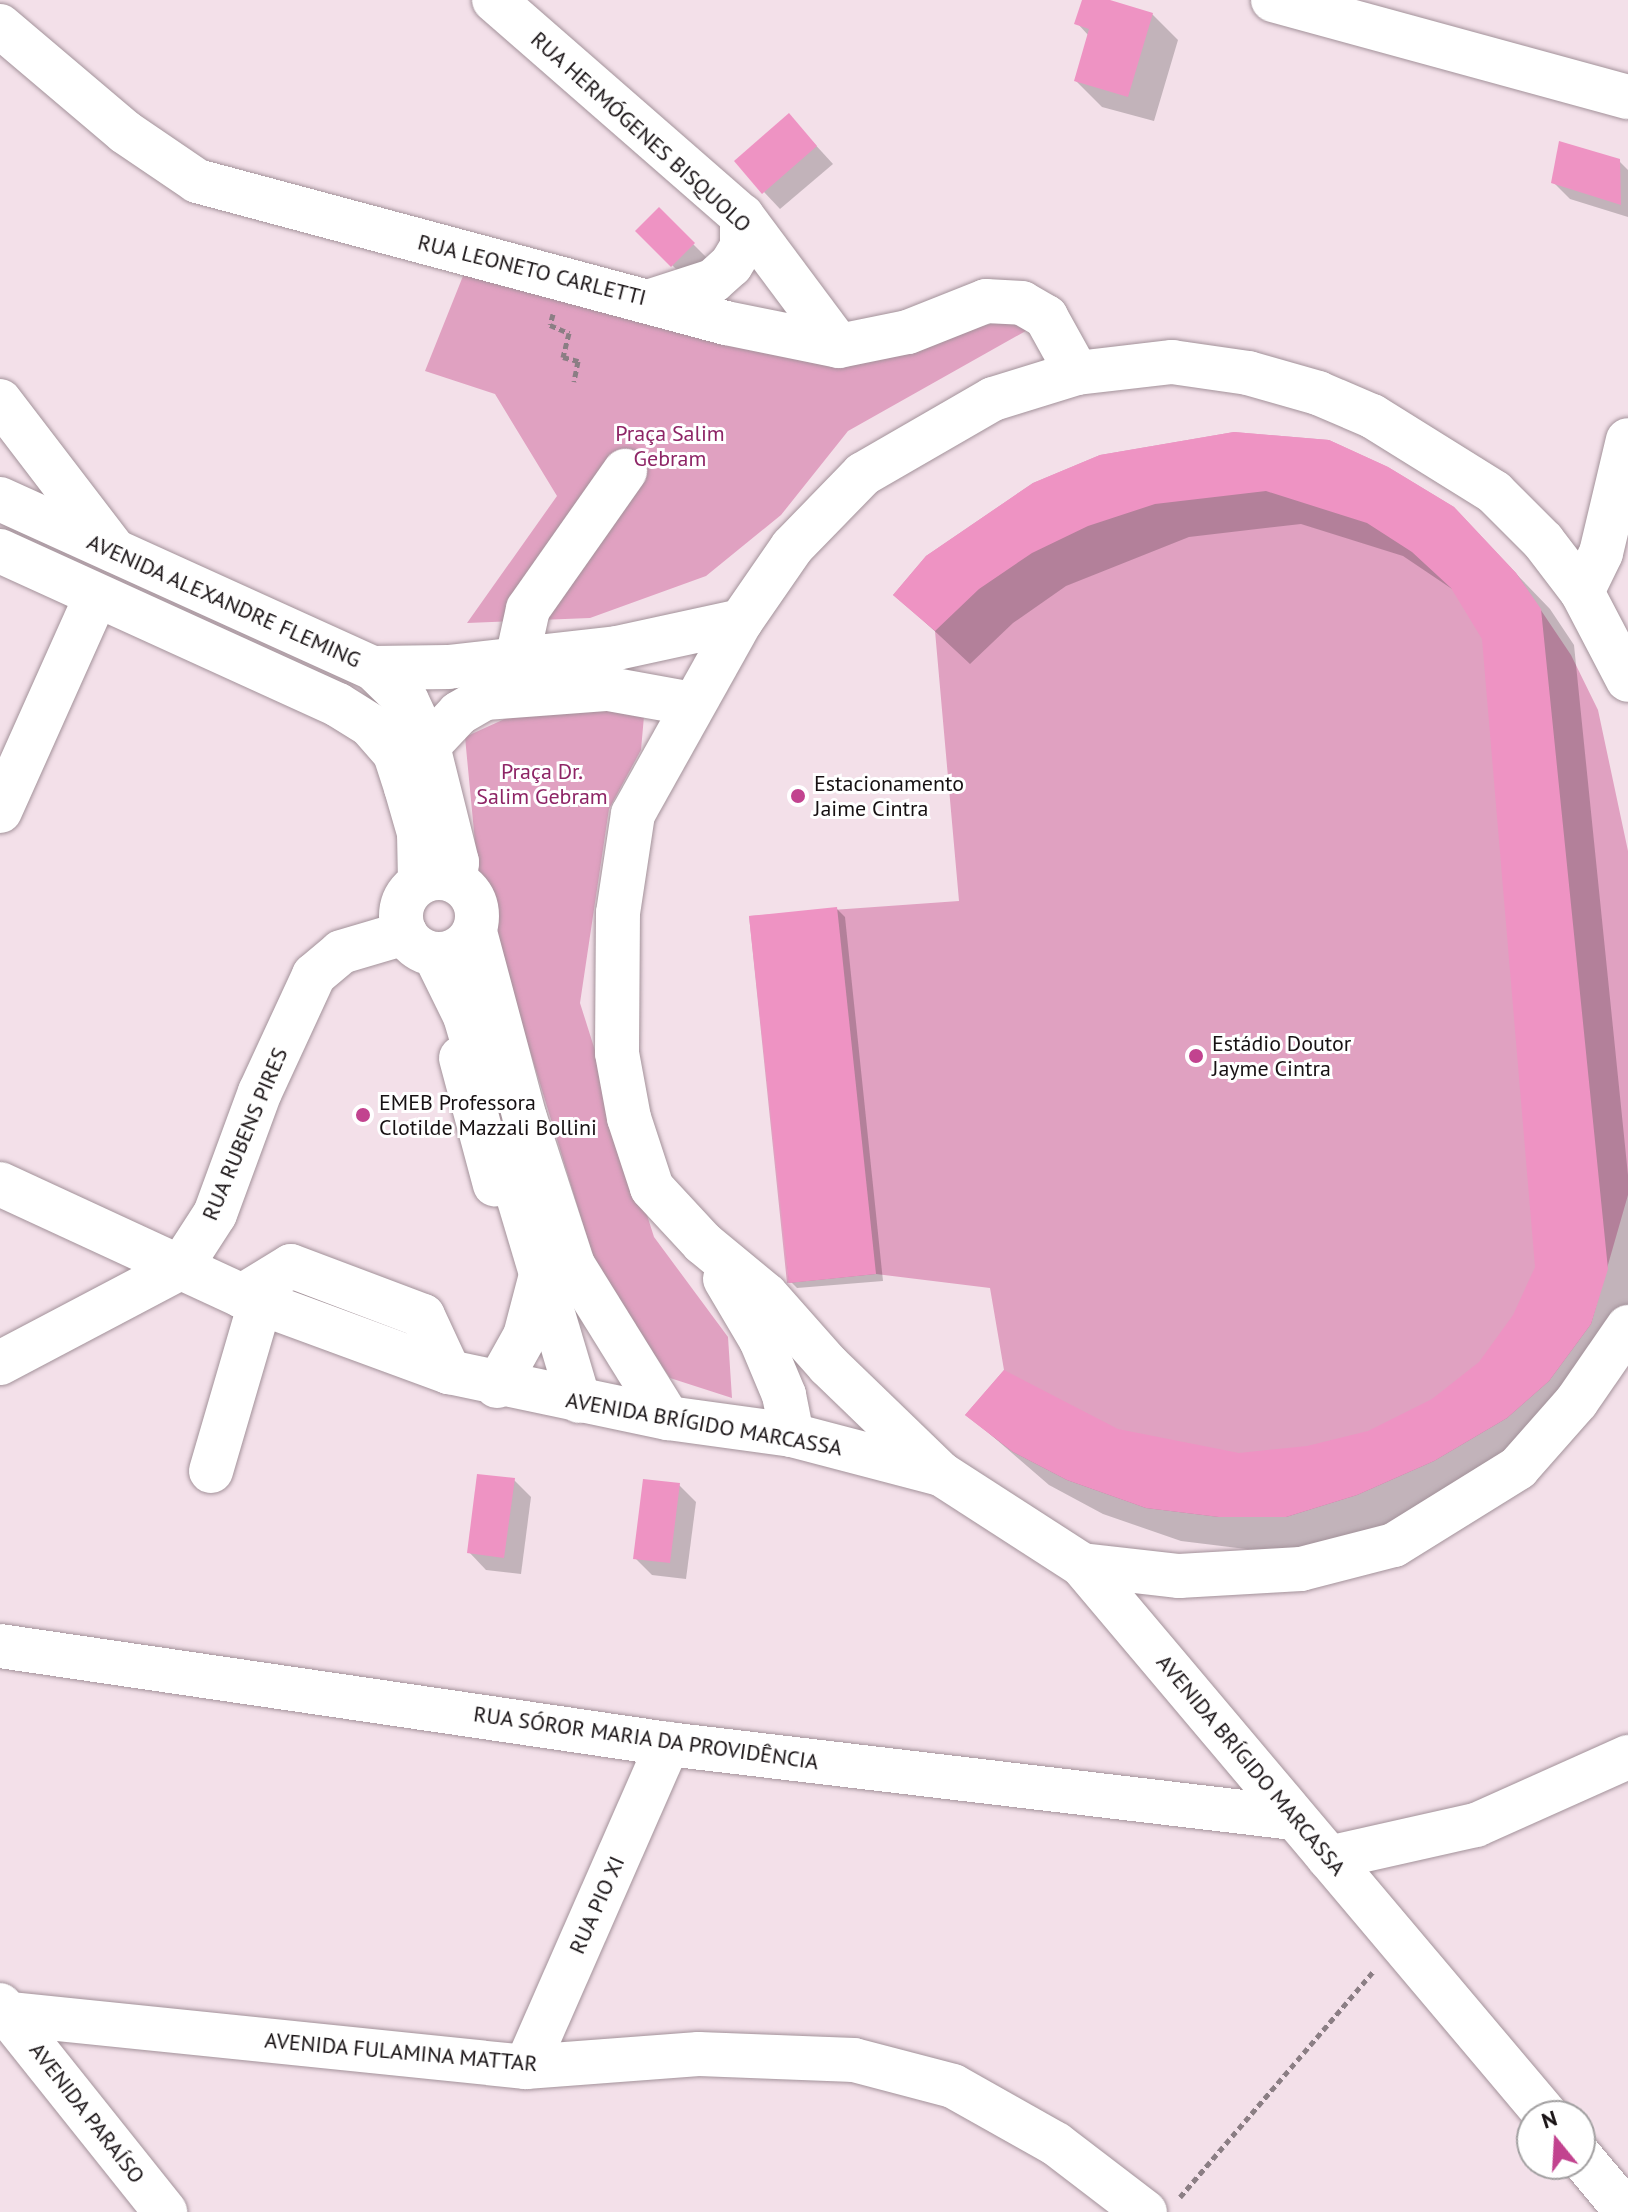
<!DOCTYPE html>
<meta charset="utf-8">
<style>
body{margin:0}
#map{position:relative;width:1628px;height:2212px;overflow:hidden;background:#f3e0e9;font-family:"PT Sans",sans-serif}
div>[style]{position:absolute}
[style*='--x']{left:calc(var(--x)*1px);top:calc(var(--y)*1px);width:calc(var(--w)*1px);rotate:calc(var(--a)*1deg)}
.green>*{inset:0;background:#e0a1c1}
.shadow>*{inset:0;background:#0003}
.building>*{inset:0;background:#ee93c3}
.path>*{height:5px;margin-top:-2.5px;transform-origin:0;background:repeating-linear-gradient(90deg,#8b7e84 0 6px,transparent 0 10px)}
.roads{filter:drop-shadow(0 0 2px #a3929a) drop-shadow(0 0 2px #a3929a)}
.minor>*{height:44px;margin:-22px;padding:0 22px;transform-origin:22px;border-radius:22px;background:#fff}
.minor>.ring{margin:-22px;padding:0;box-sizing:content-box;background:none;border:44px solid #fff;border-radius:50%}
.dots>*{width:22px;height:22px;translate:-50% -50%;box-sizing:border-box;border:4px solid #fff;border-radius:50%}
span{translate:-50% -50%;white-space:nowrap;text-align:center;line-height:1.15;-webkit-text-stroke:6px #fff;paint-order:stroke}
.street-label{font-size:22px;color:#171113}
.park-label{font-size:22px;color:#8e2566}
.poi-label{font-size:22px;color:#171113}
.left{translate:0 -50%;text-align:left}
.north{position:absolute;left:1516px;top:2100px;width:80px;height:80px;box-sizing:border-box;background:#fff;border:2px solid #a2a0a1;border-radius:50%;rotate:342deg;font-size:22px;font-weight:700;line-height:32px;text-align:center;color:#171113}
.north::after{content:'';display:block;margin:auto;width:28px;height:36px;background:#c2438f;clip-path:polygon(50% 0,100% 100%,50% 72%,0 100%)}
</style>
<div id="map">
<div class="green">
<div style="clip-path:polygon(465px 271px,844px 357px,1026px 316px,1031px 328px,848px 431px,781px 515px,706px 576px,590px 618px,467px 623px,557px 496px,495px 394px,425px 371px)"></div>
<div style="clip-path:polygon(1234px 432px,1329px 440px,1388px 467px,1454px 507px,1516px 573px,1571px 655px,1598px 710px,1628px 851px,1628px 1195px,1591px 1324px,1549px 1381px,1507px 1418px,1434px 1461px,1357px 1495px,1286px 1517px,1219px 1517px,1146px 1508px,1067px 1480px,1013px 1452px,965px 1415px,1004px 1370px,990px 1288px,876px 1274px,787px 1283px,749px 916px,959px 901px,935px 631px,893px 595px,926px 556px,1033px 483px,1100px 455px)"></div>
<div style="clip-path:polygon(595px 705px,644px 716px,641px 750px,609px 809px,580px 1003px,654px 1237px,728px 1337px,732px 1398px,670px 1378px,596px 1267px,479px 884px,465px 737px,509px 717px)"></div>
</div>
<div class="shadow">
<div style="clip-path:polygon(1084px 0,1152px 14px,1178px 40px,1154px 121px,1102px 107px,1076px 81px,1089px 36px,1077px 23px)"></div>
<div style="clip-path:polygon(789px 116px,833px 164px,780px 209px,764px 192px)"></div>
<div style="clip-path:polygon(1619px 161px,1628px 170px,1628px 217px,1570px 199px,1553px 182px)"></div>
<div style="clip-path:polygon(659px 210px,710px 261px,689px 282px,638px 231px)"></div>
<div style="clip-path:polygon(1234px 434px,1453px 508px,1550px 609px,1574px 645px,1628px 1175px,1628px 1346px,1468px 1495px,1321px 1550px,1254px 1550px,1181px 1541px,1103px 1514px,1049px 1485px,968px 1415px,1117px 1431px,1239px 1455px,1307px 1448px,1369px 1433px,1433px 1400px,1480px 1363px,1515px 1316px,1537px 1267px,1484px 638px,1455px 591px,1403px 556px,1301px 524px,1189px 537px,1066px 586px,1013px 623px,970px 664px,896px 595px,1101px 457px)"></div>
<div style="clip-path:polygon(837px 909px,845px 917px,883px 1281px,797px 1288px,789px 1280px,752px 917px)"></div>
<div style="clip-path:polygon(514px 1480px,531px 1497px,521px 1574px,486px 1570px,469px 1552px)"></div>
<div style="clip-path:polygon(679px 1485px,696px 1502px,686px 1579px,652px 1575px,635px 1558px)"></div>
</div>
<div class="building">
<div style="clip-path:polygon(1082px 0,1110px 0,1153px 13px,1128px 97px,1074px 81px,1089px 29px,1074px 24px)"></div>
<div style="clip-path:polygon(789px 113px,817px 146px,762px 194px,734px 161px)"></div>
<div style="clip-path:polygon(1559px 141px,1620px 159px,1621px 205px,1551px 183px)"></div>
<div style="clip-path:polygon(659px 207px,695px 243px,671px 267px,635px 231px)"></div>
<div style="clip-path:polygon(1234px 432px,1329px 440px,1388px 467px,1454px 507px,1516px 573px,1541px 609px,1608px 1269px,1591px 1324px,1549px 1381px,1507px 1418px,1434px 1461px,1357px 1495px,1286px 1517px,1219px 1517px,1146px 1508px,1067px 1480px,1013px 1452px,965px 1415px,1004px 1370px,1118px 1429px,1239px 1453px,1307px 1446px,1368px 1431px,1432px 1399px,1479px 1362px,1513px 1315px,1535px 1267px,1482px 639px,1451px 588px,1412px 552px,1367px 523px,1266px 491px,1155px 504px,1088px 526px,1032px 553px,979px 589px,935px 631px,893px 595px,926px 556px,1033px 483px,1100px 455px)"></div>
<div style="clip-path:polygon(837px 907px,876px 1274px,789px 1283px,749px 916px)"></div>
<div style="clip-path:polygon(477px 1474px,515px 1478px,504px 1558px,467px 1553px)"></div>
<div style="clip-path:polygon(643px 1479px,680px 1483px,670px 1563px,633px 1559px)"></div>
</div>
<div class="path">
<div style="--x:553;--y:314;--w:11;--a:105"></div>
<div style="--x:550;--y:325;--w:21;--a:23"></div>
<div style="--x:569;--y:333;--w:25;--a:104"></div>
<div style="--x:563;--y:357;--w:16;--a:15"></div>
<div style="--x:578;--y:361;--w:21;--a:101"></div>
<div style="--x:1180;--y:2197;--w:298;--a:-49.4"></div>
</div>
<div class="roads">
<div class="minor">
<div style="--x:494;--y:0;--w:329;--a:41.1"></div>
<div style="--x:742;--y:216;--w:162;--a:53.3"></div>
<div style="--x:1273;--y:0;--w:368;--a:15.3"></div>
<div style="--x:0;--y:26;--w:164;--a:40.3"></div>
<div style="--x:125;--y:132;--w:87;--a:34.2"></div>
<div style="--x:197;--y:181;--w:548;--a:15.03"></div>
<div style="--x:726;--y:323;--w:115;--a:11.5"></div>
<div style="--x:839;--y:346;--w:70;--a:-11.5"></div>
<div style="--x:908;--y:332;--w:84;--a:-21.7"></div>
<div style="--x:986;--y:301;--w:36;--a:3"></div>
<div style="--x:1022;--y:303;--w:28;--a:30"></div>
<div style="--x:1046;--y:317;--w:64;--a:61"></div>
<div style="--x:651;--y:301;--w:65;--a:-17.9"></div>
<div style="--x:713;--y:281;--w:24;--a:-42"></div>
<div style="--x:731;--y:265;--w:21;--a:-59"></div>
<div style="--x:742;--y:247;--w:31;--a:-90"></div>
<div style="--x:0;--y:401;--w:188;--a:52.6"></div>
<div style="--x:0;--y:499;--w:409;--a:24.4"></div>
<div style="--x:373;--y:668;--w:75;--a:-0.8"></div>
<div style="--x:448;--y:667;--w:170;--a:-6.4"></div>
<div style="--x:617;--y:648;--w:127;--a:-12.3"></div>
<div style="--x:0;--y:551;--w:371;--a:24.5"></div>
<div style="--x:338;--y:705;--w:39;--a:32"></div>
<div style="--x:371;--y:726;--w:37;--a:49"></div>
<div style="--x:395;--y:754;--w:36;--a:72"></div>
<div style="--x:406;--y:788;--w:47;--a:73.9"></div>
<div style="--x:419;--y:833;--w:49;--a:88.8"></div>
<div style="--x:1582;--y:592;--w:43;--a:-64"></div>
<div style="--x:1601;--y:553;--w:116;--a:-76.6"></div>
<div style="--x:517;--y:659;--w:51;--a:-77.6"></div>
<div style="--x:528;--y:609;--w:169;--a:-54.9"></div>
<div style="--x:373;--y:668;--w:47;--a:44.1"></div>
<div style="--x:407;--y:701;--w:50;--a:65"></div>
<div style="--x:428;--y:746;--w:120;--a:76"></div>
<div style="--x:457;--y:862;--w:19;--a:96"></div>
<div style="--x:428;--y:746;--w:45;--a:-46.8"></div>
<div style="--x:459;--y:713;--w:30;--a:-30"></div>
<div style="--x:485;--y:698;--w:124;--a:-4.2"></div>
<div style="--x:609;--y:689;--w:84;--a:10.2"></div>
<div style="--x:0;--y:811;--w:235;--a:-65.9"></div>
<div class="ring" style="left:401px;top:878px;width:32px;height:32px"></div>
<div style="--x:475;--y:932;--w:193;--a:75"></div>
<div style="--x:525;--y:1118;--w:155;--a:71.9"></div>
<div style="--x:573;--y:1265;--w:180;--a:58.2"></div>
<div style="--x:435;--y:955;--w:68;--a:63.8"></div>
<div style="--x:465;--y:1016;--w:71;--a:73.6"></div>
<div style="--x:461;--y:1058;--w:131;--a:75"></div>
<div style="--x:503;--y:1146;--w:266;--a:73.4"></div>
<div style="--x:0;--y:1184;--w:267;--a:24.8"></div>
<div style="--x:242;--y:1296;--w:221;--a:20.2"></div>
<div style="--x:449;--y:1372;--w:224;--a:11.9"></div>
<div style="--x:668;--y:1418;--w:125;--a:7.8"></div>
<div style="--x:792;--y:1435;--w:154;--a:14.7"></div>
<div style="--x:941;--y:1474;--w:168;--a:32.8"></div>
<div style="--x:1082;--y:1565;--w:721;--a:49.84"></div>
<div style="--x:725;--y:1279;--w:71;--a:59.5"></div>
<div style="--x:761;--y:1340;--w:60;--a:67.3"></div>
<div style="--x:784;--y:1395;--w:41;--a:78.7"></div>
<div style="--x:242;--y:1296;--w:57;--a:-31.5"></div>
<div style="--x:291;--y:1266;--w:141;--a:20.7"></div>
<div style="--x:423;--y:1316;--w:62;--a:65.1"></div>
<div style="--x:0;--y:1363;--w:204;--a:-27.8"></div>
<div style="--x:180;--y:1268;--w:64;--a:-57.1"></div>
<div style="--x:215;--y:1214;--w:130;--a:-69.8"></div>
<div style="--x:260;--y:1092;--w:129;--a:-65.2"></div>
<div style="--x:314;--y:975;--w:35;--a:-40"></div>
<div style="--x:341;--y:952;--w:67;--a:-16.5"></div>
<div style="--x:497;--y:1386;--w:57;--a:-60.8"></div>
<div style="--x:525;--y:1336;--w:63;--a:-75.3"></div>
<div style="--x:211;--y:1471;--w:175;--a:-73.7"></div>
<div style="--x:941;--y:1474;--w:156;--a:-136"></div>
<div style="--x:829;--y:1366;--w:95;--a:-131.6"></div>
<div style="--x:766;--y:1295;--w:82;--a:-140.5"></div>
<div style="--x:703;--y:1243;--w:75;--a:-132.8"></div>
<div style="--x:652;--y:1188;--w:74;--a:-108.2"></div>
<div style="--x:629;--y:1118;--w:66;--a:-100.5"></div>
<div style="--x:617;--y:1053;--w:140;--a:-89.6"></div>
<div style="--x:618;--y:913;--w:100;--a:-81.4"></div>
<div style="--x:633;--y:814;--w:221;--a:-60.8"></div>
<div style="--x:741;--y:621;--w:90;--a:-55.4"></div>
<div style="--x:792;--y:547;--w:102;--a:-45.8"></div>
<div style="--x:863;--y:474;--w:150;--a:-30"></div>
<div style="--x:993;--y:399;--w:88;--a:-17.2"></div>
<div style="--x:1077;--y:373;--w:96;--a:-6.6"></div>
<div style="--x:1172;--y:362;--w:77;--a:8.2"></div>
<div style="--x:1248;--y:373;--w:73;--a:15.9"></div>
<div style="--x:1318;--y:393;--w:59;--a:23.1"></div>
<div style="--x:1372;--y:416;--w:144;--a:31.9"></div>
<div style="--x:1494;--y:492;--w:69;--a:45"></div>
<div style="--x:1543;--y:541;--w:64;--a:52.6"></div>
<div style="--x:1582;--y:592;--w:99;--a:62.4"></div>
<div style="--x:1082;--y:1565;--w:98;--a:6.5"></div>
<div style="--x:1179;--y:1576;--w:122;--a:-3.3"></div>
<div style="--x:1301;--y:1569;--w:96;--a:-14.5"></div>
<div style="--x:1394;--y:1545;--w:146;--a:-31.8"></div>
<div style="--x:1518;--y:1468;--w:89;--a:-48.6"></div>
<div style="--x:1577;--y:1401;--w:90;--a:-55.4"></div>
<div style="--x:0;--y:1646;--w:675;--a:8.35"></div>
<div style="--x:668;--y:1744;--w:629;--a:6.75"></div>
<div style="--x:1329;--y:1858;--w:151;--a:-12.7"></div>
<div style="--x:1476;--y:1825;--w:167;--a:-24.1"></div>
<div style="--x:0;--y:2005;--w:265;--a:51.4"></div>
<div style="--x:0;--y:2013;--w:529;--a:5.86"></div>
<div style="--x:526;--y:2067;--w:173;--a:-4.3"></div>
<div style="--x:699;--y:2054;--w:155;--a:2.2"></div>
<div style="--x:854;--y:2060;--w:102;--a:14.7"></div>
<div style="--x:953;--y:2086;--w:118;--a:29.4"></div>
<div style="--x:1056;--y:2144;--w:112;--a:37.4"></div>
<div style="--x:526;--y:2067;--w:353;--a:-66.3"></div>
<div style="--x:1580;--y:2156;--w:73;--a:50"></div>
</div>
</div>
<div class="dots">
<div style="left:798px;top:796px;background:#c2438f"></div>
<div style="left:1196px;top:1056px;background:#c2438f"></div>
<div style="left:363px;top:1115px;background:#c2438f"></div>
</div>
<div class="street-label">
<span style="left:641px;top:132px;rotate:42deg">RUA HERMÓGENES BISQUOLO</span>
<span style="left:532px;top:270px;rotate:14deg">RUA LEONETO CARLETTI</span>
<span style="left:224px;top:601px;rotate:24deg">AVENIDA ALEXANDRE FLEMING</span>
<span style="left:245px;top:1134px;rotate:-67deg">RUA RUBENS PIRES</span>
<span style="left:704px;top:1424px;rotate:10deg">AVENIDA BRÍGIDO MARCASSA</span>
<span style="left:646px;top:1738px;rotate:8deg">RUA SÓROR MARIA DA PROVIDÊNCIA</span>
<span style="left:1251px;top:1765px;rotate:50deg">AVENIDA BRÍGIDO MARCASSA</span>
<span style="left:597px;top:1905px;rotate:-66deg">RUA PIO XI</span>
<span style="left:401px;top:2052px;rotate:5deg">AVENIDA FULAMINA MATTAR</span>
<span style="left:87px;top:2113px;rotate:52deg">AVENIDA PARAÍSO</span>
</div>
<div class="park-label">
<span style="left:670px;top:446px">Praça Salim<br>Gebram</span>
<span style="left:542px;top:784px">Praça Dr.<br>Salim Gebram</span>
</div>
<div class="poi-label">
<span class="left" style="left:814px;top:796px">Estacionamento<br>Jaime Cintra</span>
<span class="left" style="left:1212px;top:1056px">Estádio Doutor<br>Jayme Cintra</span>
<span class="left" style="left:379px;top:1115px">EMEB Professora<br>Clotilde Mazzali Bollini</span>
</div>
<div class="north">N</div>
</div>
